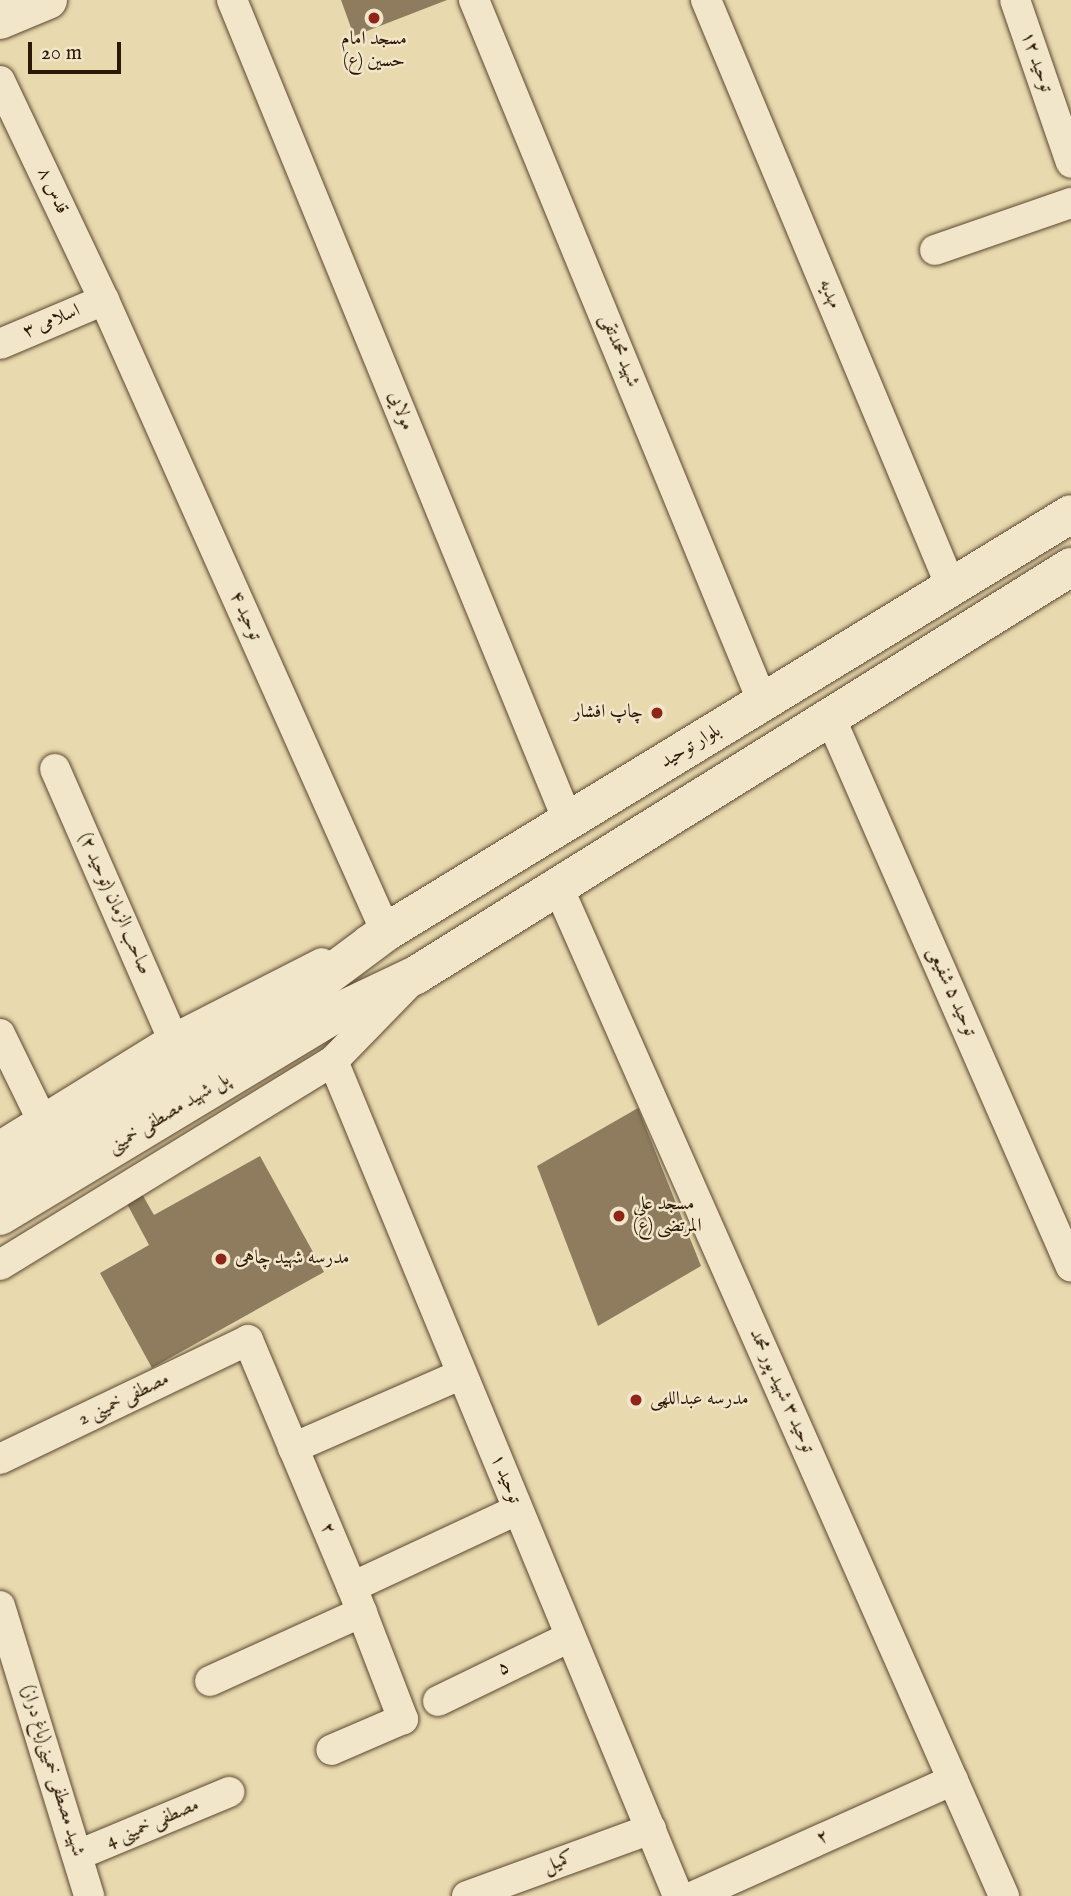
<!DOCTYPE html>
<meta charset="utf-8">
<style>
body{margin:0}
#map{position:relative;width:1071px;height:1896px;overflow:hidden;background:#e9d9ae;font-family:"IM FELL English",Amiri,serif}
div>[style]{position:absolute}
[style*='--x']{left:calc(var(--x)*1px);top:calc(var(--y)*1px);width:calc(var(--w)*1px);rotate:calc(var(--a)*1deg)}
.building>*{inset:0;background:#8f7c5e}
.roads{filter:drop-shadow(0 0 2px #5c4831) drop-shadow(0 0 2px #5c4831)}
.street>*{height:30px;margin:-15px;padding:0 15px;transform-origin:15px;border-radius:15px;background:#f1e6ca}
.secondary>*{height:38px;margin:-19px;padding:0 19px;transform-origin:19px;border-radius:19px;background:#f1e6ca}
.dots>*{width:19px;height:19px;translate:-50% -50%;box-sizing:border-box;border:4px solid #f1e6ca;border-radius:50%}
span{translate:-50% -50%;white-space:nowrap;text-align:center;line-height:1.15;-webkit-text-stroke:5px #f1e6ca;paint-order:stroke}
.poi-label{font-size:19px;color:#2d1807}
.right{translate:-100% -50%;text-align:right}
.left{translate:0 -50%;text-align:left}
.street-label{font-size:19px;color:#2d1807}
.scale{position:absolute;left:28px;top:42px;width:93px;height:32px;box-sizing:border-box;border:4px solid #2d1807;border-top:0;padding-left:9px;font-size:21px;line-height:24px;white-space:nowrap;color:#2d1807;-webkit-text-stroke:5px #f1e6ca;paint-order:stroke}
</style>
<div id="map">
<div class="building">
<div style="clip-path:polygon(341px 0,447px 0,354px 36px)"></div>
<div style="clip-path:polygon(638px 1108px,701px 1266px,598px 1326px,537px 1166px)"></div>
<div style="clip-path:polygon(260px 1156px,324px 1272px,152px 1368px,100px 1273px,149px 1245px,126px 1202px,142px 1194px,154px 1215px)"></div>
</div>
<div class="roads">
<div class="street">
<div style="--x:232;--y:0;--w:887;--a:67.74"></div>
<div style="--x:474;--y:0;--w:760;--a:67.65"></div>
<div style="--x:706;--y:0;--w:638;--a:67.33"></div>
<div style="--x:1015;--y:0;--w:172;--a:71"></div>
<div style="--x:0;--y:81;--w:242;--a:64.6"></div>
<div style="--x:104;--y:300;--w:692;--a:65.95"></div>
<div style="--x:386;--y:932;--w:21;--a:155"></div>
<div style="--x:935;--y:250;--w:144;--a:-19.1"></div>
<div style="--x:0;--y:344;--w:113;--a:-22.9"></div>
<div style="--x:830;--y:717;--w:600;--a:66.34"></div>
<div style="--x:55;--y:769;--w:295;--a:66.4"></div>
<div style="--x:558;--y:887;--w:1103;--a:66.15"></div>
<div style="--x:0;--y:1034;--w:96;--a:64"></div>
<div style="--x:333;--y:1061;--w:903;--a:67.55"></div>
<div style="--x:0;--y:1146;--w:203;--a:-31.7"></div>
<div style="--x:173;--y:1039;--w:167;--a:-27"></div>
<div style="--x:0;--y:1265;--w:391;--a:-31.5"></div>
<div style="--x:333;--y:1061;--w:105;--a:-45.8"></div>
<div style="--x:293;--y:1448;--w:184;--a:-23.6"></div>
<div style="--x:0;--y:1459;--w:275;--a:-25.6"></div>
<div style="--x:248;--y:1340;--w:268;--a:67.2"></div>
<div style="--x:352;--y:1587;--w:142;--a:68.9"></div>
<div style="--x:403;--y:1719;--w:78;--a:156.7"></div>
<div style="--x:352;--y:1587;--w:182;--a:-25"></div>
<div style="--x:0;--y:1606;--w:303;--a:72.9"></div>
<div style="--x:210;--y:1681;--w:167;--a:-24.4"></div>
<div style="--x:438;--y:1701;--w:147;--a:-25.9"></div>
<div style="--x:78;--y:1855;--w:164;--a:-22.6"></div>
<div style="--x:467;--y:1896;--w:196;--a:-20"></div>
<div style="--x:694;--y:1896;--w:284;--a:-24.1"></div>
</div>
<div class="secondary">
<div style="--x:0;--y:20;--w:52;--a:-22.6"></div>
<div style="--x:0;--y:1175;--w:368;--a:-31.1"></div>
<div style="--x:315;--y:985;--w:89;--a:-36.7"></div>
<div style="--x:386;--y:932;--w:802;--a:-31.39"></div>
<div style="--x:0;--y:1216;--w:395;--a:-31.1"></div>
<div style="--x:338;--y:1012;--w:86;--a:-25.4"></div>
<div style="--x:416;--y:975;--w:772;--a:-31.92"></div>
</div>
</div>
<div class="dots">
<div style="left:374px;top:18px;background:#8f2418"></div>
<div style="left:657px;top:713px;background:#8f2418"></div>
<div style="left:619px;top:1216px;background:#8f2418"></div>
<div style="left:221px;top:1259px;background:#8f2418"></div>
<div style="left:636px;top:1400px;background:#8f2418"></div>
</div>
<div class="poi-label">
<span style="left:374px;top:51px">مسجد امام<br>حسین (ع)</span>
<span class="right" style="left:643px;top:713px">چاپ افشار</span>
<span class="left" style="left:633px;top:1216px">مسجد علی<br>المرتضی (ع)</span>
<span class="left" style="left:235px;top:1259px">مدرسه شهید چاهی</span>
<span class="left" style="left:650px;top:1400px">مدرسه عبداللهی</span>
</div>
<div class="street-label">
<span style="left:1036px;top:62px;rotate:71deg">توحید ۱۲</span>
<span style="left:52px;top:191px;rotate:65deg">قدس ۸</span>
<span style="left:829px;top:294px;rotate:67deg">مهدیه</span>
<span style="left:52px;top:322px;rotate:-23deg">۳ اسلامی</span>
<span style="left:619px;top:351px;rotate:68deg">شهید محمدتقی</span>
<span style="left:400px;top:411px;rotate:68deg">مولایی</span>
<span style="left:245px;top:616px;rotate:66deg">توحید ۴</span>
<span style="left:691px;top:747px;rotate:-31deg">بلوار توحید</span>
<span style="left:114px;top:904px;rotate:66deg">صاحب الزمان (توحید ۲)</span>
<span style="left:951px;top:992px;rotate:66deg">توحید ۵ شفیعی</span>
<span style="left:169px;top:1114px;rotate:-31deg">پل شهید مصطفی خمینی</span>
<span style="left:781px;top:1391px;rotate:66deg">توحید ۳ شهيد پور محمد</span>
<span style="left:124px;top:1400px;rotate:-26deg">مصطفی خمینی 2</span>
<span style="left:505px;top:1479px;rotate:68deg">توحید ۱</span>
<span style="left:327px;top:1529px;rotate:67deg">۲</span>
<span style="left:504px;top:1669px;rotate:-26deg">۵</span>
<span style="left:52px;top:1771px;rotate:73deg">شهید مصطفی خمینی(باغ دراز)</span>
<span style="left:153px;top:1824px;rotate:-23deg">مصطفی خمینی 4</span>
<span style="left:823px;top:1838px;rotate:-24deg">۲</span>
<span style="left:559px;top:1863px;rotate:-20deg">کمیل</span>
</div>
<div class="scale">20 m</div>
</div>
